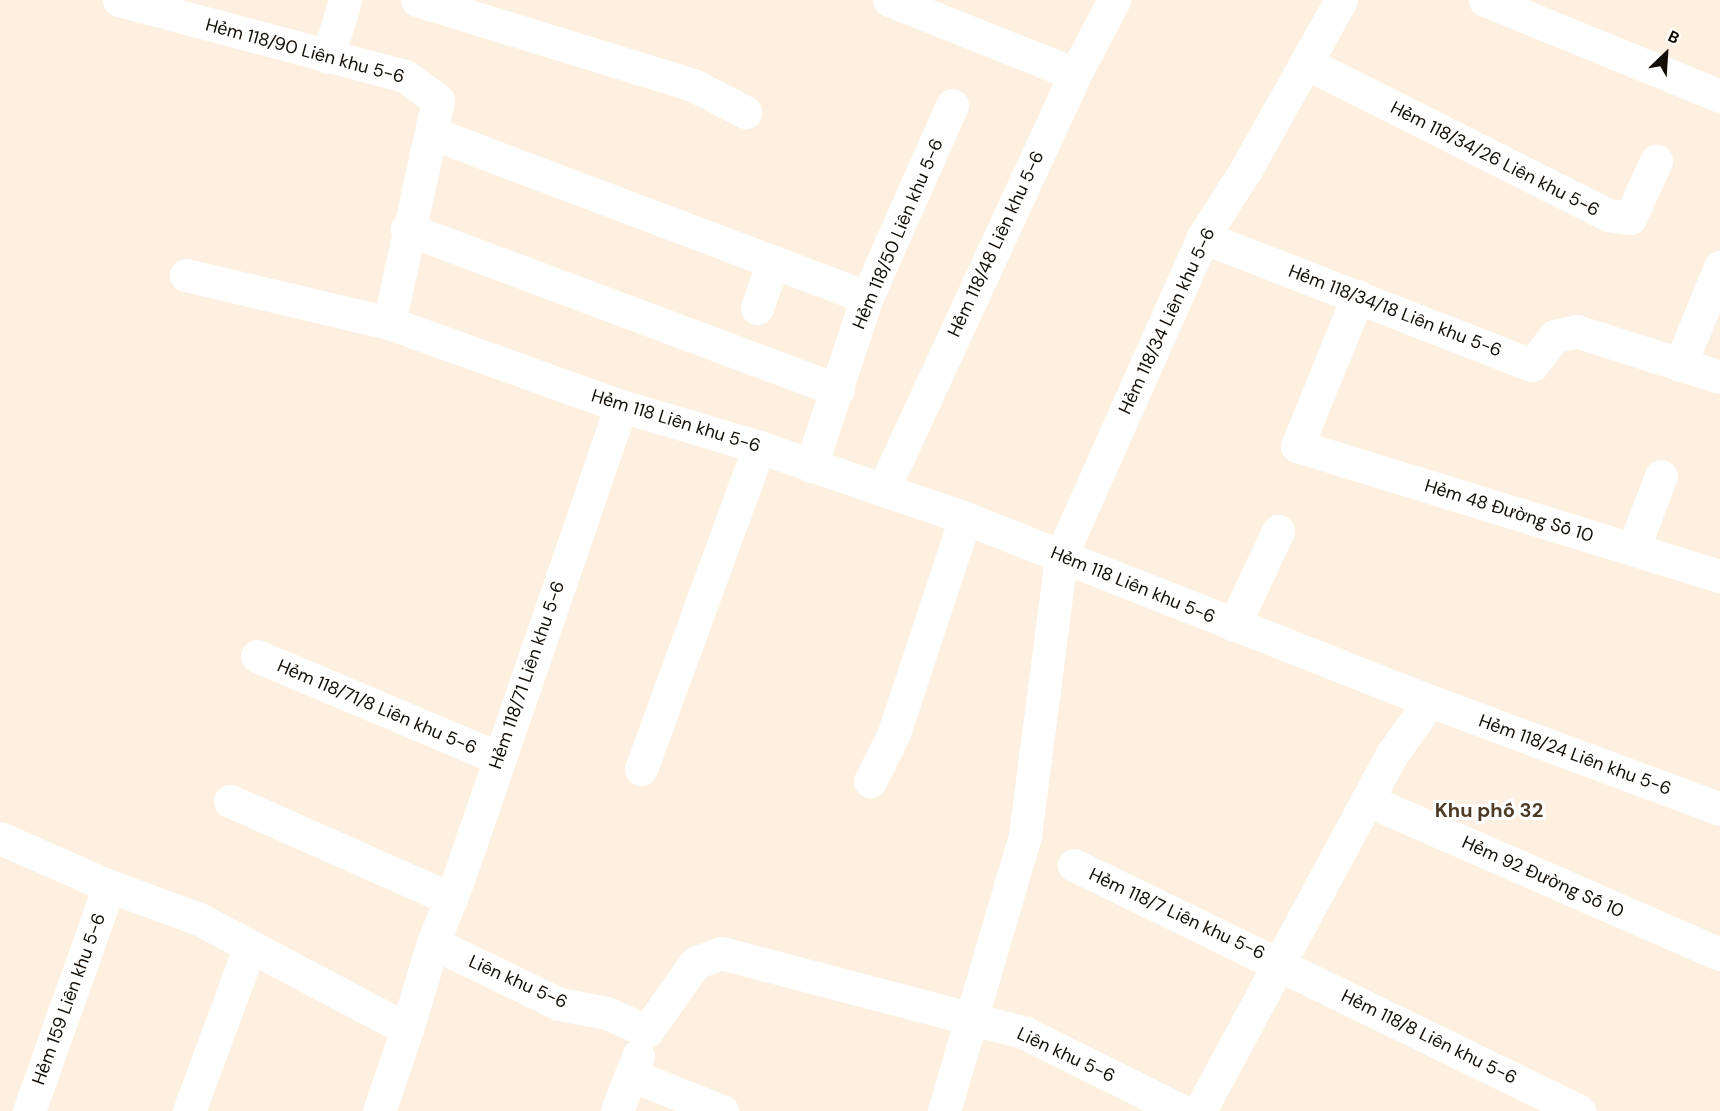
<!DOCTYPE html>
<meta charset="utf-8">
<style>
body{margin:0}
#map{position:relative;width:1720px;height:1111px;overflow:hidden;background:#fdf0e1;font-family:"DM Sans",sans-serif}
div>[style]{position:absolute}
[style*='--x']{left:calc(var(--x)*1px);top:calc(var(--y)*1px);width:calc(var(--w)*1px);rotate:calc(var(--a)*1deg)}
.minor>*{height:33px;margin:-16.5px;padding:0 16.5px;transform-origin:16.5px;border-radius:16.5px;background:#fff}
span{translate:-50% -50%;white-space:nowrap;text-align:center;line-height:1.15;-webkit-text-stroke:6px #fff;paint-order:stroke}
.street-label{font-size:18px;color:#140d05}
.neighbourhood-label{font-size:20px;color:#4d3b26;font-weight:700}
.north{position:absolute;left:1636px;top:24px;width:60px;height:60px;-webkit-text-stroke:4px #fff;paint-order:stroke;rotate:25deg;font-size:16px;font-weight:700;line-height:24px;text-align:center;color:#140d05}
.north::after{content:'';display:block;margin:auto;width:21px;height:27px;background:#140d05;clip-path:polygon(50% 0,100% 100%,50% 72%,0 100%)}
</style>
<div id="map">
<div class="minor">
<div style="--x:119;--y:0;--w:296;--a:14.9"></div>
<div style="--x:405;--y:76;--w:41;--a:36"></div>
<div style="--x:438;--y:100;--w:228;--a:102.4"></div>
<div style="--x:417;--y:0;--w:289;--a:17.1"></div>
<div style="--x:693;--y:85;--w:59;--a:27.4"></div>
<div style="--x:889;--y:0;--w:200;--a:21.7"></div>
<div style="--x:1485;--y:0;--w:254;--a:22.2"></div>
<div style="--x:328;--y:57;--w:59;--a:-73.4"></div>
<div style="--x:1306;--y:63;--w:338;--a:26.7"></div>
<div style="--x:1608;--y:215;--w:22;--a:8"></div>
<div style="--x:1630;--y:218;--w:63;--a:-65.5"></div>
<div style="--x:432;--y:133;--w:465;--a:20.7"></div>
<div style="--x:407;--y:229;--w:460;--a:20.5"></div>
<div style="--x:1203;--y:237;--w:353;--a:21.3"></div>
<div style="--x:1532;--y:365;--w:37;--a:-52"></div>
<div style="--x:1555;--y:336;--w:22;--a:-13"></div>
<div style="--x:1576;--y:331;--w:151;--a:17.7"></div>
<div style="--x:186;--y:275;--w:209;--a:13.3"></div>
<div style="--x:389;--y:323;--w:246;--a:19.7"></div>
<div style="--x:621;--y:406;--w:144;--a:16.5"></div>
<div style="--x:759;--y:447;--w:218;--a:19"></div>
<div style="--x:965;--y:518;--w:500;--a:21.5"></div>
<div style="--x:1430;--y:701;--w:65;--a:125.6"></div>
<div style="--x:1392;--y:754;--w:405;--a:118.3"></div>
<div style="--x:1358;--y:296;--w:162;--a:112.1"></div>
<div style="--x:1297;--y:446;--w:443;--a:17.1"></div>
<div style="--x:757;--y:308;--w:49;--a:-70.8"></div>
<div style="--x:1680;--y:365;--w:106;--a:-67.8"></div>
<div style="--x:811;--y:466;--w:178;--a:-71.7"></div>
<div style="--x:867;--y:297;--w:210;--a:-66.1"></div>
<div style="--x:883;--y:490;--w:458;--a:-65.2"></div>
<div style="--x:1075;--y:74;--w:84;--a:-62.2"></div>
<div style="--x:1633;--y:549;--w:78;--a:-69"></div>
<div style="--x:1234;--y:625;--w:104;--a:-64.9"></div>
<div style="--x:257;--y:656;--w:262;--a:22.9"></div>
<div style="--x:1430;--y:701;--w:309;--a:20.4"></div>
<div style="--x:641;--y:769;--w:343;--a:-69.9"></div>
<div style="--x:870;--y:781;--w:54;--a:-63.4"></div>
<div style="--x:894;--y:733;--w:226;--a:-71.7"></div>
<div style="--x:1367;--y:800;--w:385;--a:23.6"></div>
<div style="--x:230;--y:801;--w:242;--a:23.9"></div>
<div style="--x:0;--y:838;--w:119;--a:23.8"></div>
<div style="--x:109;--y:886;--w:96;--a:20.1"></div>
<div style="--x:199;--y:919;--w:235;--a:27.9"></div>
<div style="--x:407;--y:1029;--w:90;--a:-73.2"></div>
<div style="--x:433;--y:943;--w:140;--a:25.8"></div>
<div style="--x:559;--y:1004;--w:49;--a:10.6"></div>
<div style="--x:607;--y:1013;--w:44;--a:24.2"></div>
<div style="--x:647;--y:1031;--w:83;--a:-54.8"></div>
<div style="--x:695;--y:963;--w:28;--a:-21"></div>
<div style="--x:721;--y:953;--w:314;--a:14.7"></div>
<div style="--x:1025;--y:1033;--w:175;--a:26.4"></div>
<div style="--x:1074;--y:865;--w:562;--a:25.97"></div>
<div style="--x:433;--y:943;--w:68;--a:-68.4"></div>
<div style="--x:458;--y:880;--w:501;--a:-71.02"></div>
<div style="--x:631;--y:1075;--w:98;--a:21.6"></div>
<div style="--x:29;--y:1111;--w:239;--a:-70.4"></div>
<div style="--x:189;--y:1111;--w:176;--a:-69.7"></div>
<div style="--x:379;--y:1111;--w:87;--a:-71.1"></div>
<div style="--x:617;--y:1111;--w:59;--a:-69.1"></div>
<div style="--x:944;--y:1111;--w:288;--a:-73.6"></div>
<div style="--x:1025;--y:835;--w:281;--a:-82.6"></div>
<div style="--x:1061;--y:556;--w:349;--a:-66"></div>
<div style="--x:1203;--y:237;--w:78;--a:-57.5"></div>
<div style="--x:1245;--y:171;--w:196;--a:-60.7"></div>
</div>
<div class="street-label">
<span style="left:305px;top:51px;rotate:15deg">Hẻm 118/90 Liên khu 5-6</span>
<span style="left:1495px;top:159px;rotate:27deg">Hẻm 118/34/26 Liên khu 5-6</span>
<span style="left:898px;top:234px;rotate:-67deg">Hẻm 118/50 Liên khu 5-6</span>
<span style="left:996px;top:244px;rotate:-65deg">Hẻm 118/48 Liên khu 5-6</span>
<span style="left:1395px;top:311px;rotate:21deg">Hẻm 118/34/18 Liên khu 5-6</span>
<span style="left:1167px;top:321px;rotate:-65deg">Hẻm 118/34 Liên khu 5-6</span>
<span style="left:676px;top:421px;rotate:17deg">Hẻm 118 Liên khu 5-6</span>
<span style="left:1509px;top:511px;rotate:17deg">Hẻm 48 Đường Số 10</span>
<span style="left:1133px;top:585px;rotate:22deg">Hẻm 118 Liên khu 5-6</span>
<span style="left:527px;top:675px;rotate:-71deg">Hẻm 118/71 Liên khu 5-6</span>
<span style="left:377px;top:707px;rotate:23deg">Hẻm 118/71/8 Liên khu 5-6</span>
<span style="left:1575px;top:755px;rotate:20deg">Hẻm 118/24 Liên khu 5-6</span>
<span style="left:1543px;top:877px;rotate:24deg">Hẻm 92 Đường Số 10</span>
<span style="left:1177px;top:914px;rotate:25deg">Hẻm 118/7 Liên khu 5-6</span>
<span style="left:518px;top:982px;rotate:24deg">Liên khu 5-6</span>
<span style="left:69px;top:999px;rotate:-70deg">Hẻm 159 Liên khu 5-6</span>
<span style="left:1429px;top:1037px;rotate:26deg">Hẻm 118/8 Liên khu 5-6</span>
<span style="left:1066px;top:1055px;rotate:25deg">Liên khu 5-6</span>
</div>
<div class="neighbourhood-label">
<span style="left:1489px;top:810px">Khu phố 32</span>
</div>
<div class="north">B</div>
</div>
